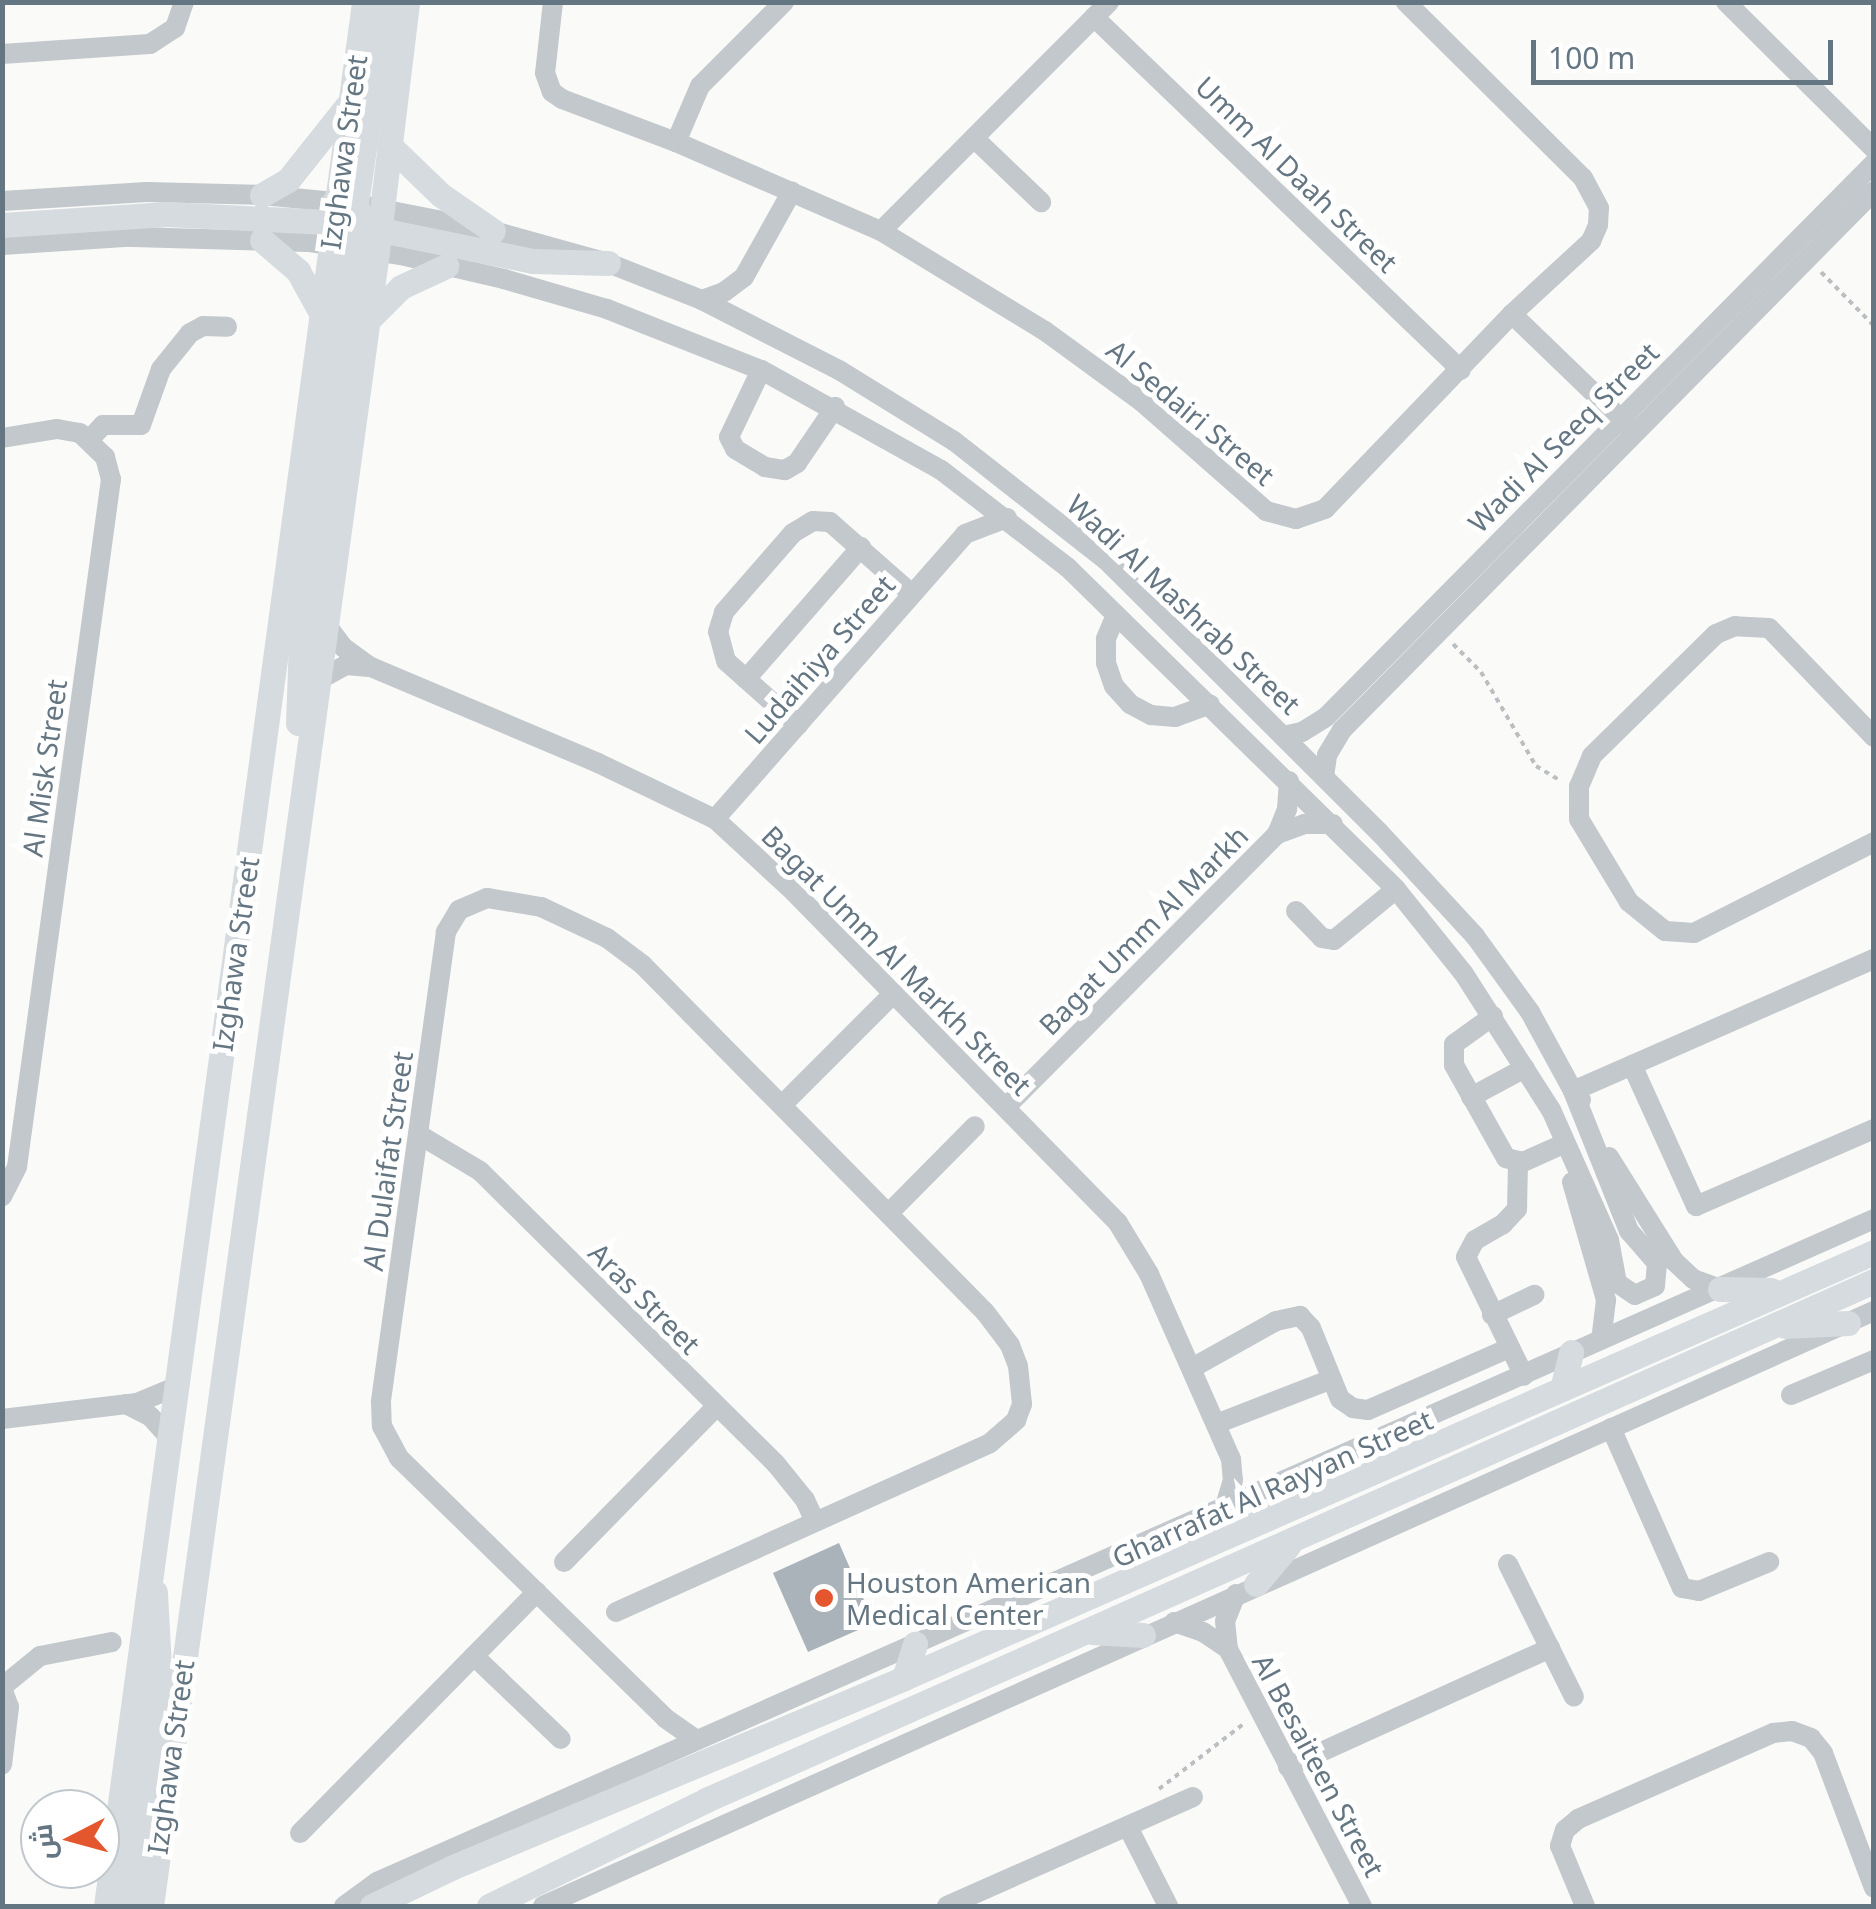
<!DOCTYPE html>
<meta charset="utf-8">
<style>
body{margin:0}
#map{position:relative;width:1876px;height:1909px;overflow:hidden;background:#fafaf8;font-family:"Noto Sans",Cairo,sans-serif}
div>[style]{position:absolute}
[style*='--x']{left:calc(var(--x)*1px);top:calc(var(--y)*1px);width:calc(var(--w)*1px);rotate:calc(var(--a)*1deg)}
.building>*{inset:0;background:#aab3b9}
.path>*{height:4px;margin-top:-2px;transform-origin:0;background:repeating-linear-gradient(90deg,#bbbfc2 0 5px,transparent 0 10px)}
.minor>*{height:20px;margin:-10px;padding:0 10px;transform-origin:10px;border-radius:10px;background:#c3c8cc}
.major>*{height:25px;margin:-12.5px;padding:0 12.5px;transform-origin:12.5px;border-radius:12.5px;background:#d6dbdf}
.dots>*{width:28px;height:28px;translate:-50% -50%;box-sizing:border-box;border:5px solid #fff;border-radius:50%}
span{translate:-50% -50%;white-space:nowrap;text-align:center;line-height:1.15;-webkit-text-stroke:10px #fff;paint-order:stroke}
.street-label{font-size:28px;color:#657683}
.poi-label{font-size:28px;color:#657683}
.left{translate:0 -50%;text-align:left}
.frame{position:absolute;inset:0;border:5px solid #657683;pointer-events:none}
.north{position:absolute;left:20px;top:1789px;width:100px;height:100px;box-sizing:border-box;background:#fff;border:2px solid #c1c8cd;border-radius:50%;rotate:264deg;font-size:28px;font-weight:700;line-height:40px;text-align:center;color:#657683}
.north::after{content:'';display:block;margin:auto;width:35px;height:45px;background:#e4572e;clip-path:polygon(50% 0,100% 100%,50% 72%,0 100%)}
.scale{position:absolute;left:1531px;top:40px;width:302px;height:45px;box-sizing:border-box;border:5px solid #657683;border-top:0;padding-left:12px;font-size:30px;line-height:35px;white-space:nowrap;color:#657683;-webkit-text-stroke:8px #fff;paint-order:stroke}
</style>
<div id="map">
<div class="building">
<div style="clip-path:polygon(839px 1543px,874px 1623px,808px 1652px,773px 1573px)"></div>
</div>
<div class="path">
<div style="--x:1821;--y:272;--w:76;--a:45.5"></div>
<div style="--x:1453;--y:644;--w:40;--a:45"></div>
<div style="--x:1481;--y:672;--w:109;--a:59.7"></div>
<div style="--x:1536;--y:766;--w:27;--a:31"></div>
<div style="--x:1159;--y:1789;--w:110;--a:-37.6"></div>
</div>
<div class="minor">
<div style="--x:553;--y:2;--w:71;--a:96.4"></div>
<div style="--x:545;--y:73;--w:20;--a:70"></div>
<div style="--x:552;--y:92;--w:12;--a:35"></div>
<div style="--x:562;--y:99;--w:122;--a:20.7"></div>
<div style="--x:676;--y:142;--w:223;--a:23.5"></div>
<div style="--x:881;--y:231;--w:192;--a:31.4"></div>
<div style="--x:1045;--y:331;--w:119;--a:36.1"></div>
<div style="--x:1141;--y:401;--w:167;--a:41.3"></div>
<div style="--x:1266;--y:511;--w:31;--a:15"></div>
<div style="--x:1296;--y:519;--w:31;--a:-19"></div>
<div style="--x:1325;--y:509;--w:270;--a:-46.2"></div>
<div style="--x:1512;--y:314;--w:108;--a:-42.7"></div>
<div style="--x:1591;--y:241;--w:17;--a:-66"></div>
<div style="--x:1598;--y:225;--w:17;--a:-87"></div>
<div style="--x:1599;--y:208;--w:34;--a:-118"></div>
<div style="--x:1583;--y:178;--w:250;--a:-135.2"></div>
<div style="--x:1726;--y:2;--w:209;--a:44.8"></div>
<div style="--x:1094;--y:17;--w:509;--a:43.89"></div>
<div style="--x:2;--y:54;--w:148;--a:-3.9"></div>
<div style="--x:150;--y:44;--w:30;--a:-33"></div>
<div style="--x:175;--y:28;--w:28;--a:-71"></div>
<div style="--x:974;--y:138;--w:93;--a:43.7"></div>
<div style="--x:676;--y:142;--w:61;--a:-66.8"></div>
<div style="--x:700;--y:86;--w:119;--a:-45"></div>
<div style="--x:2;--y:201;--w:145;--a:-3.6"></div>
<div style="--x:147;--y:192;--w:115;--a:1.5"></div>
<div style="--x:262;--y:195;--w:94;--a:5.5"></div>
<div style="--x:356;--y:204;--w:140;--a:11.1"></div>
<div style="--x:493;--y:231;--w:119;--a:15.5"></div>
<div style="--x:608;--y:263;--w:101;--a:21.5"></div>
<div style="--x:702;--y:300;--w:154;--a:27.1"></div>
<div style="--x:839;--y:370;--w:135;--a:31.7"></div>
<div style="--x:954;--y:441;--w:194;--a:38.1"></div>
<div style="--x:1107;--y:561;--w:384;--a:44.9"></div>
<div style="--x:1379;--y:832;--w:142;--a:47.3"></div>
<div style="--x:1475;--y:936;--w:94;--a:54.1"></div>
<div style="--x:1530;--y:1012;--w:90;--a:61.4"></div>
<div style="--x:1573;--y:1091;--w:151;--a:68.2"></div>
<div style="--x:1629;--y:1231;--w:43;--a:48.8"></div>
<div style="--x:1657;--y:1263;--w:23;--a:95"></div>
<div style="--x:1655;--y:1286;--w:22;--a:156"></div>
<div style="--x:1635;--y:1295;--w:22;--a:-146"></div>
<div style="--x:1617;--y:1283;--w:44;--a:-100.5"></div>
<div style="--x:1609;--y:1240;--w:142;--a:-114"></div>
<div style="--x:1551;--y:1110;--w:161;--a:-122.6"></div>
<div style="--x:1464;--y:974;--w:109;--a:-128.7"></div>
<div style="--x:1396;--y:889;--w:460;--a:-135.6"></div>
<div style="--x:1067;--y:567;--w:159;--a:-142.4"></div>
<div style="--x:941;--y:470;--w:206;--a:-150.9"></div>
<div style="--x:761;--y:370;--w:166;--a:-158.4"></div>
<div style="--x:607;--y:309;--w:107;--a:-163.8"></div>
<div style="--x:504;--y:279;--w:106;--a:-166.9"></div>
<div style="--x:401;--y:255;--w:94;--a:-172"></div>
<div style="--x:308;--y:242;--w:184;--a:-178.4"></div>
<div style="--x:124;--y:237;--w:122;--a:176.2"></div>
<div style="--x:881;--y:231;--w:323;--a:-45.1"></div>
<div style="--x:702;--y:300;--w:23;--a:-20"></div>
<div style="--x:724;--y:292;--w:25;--a:-37"></div>
<div style="--x:744;--y:277;--w:98;--a:-60.8"></div>
<div style="--x:1512;--y:314;--w:164;--a:44"></div>
<div style="--x:761;--y:370;--w:74;--a:115.5"></div>
<div style="--x:729;--y:437;--w:13;--a:63"></div>
<div style="--x:735;--y:449;--w:35;--a:31"></div>
<div style="--x:765;--y:467;--w:20;--a:9"></div>
<div style="--x:785;--y:470;--w:14;--a:-30"></div>
<div style="--x:797;--y:463;--w:68;--a:-55.8"></div>
<div style="--x:2;--y:438;--w:56;--a:-9.3"></div>
<div style="--x:57;--y:429;--w:23;--a:10"></div>
<div style="--x:80;--y:433;--w:35;--a:44"></div>
<div style="--x:105;--y:457;--w:23;--a:75"></div>
<div style="--x:111;--y:479;--w:694;--a:97.78"></div>
<div style="--x:17;--y:1167;--w:33;--a:117"></div>
<div style="--x:90;--y:439;--w:19;--a:-47"></div>
<div style="--x:103;--y:425;--w:38;--a:0"></div>
<div style="--x:141;--y:425;--w:59;--a:-70.3"></div>
<div style="--x:161;--y:369;--w:46;--a:-51.1"></div>
<div style="--x:190;--y:333;--w:15;--a:-28"></div>
<div style="--x:203;--y:326;--w:24;--a:2"></div>
<div style="--x:1116;--y:615;--w:26;--a:113"></div>
<div style="--x:1106;--y:639;--w:24;--a:90"></div>
<div style="--x:1106;--y:663;--w:24;--a:71"></div>
<div style="--x:1114;--y:686;--w:24;--a:48"></div>
<div style="--x:1130;--y:704;--w:24;--a:28"></div>
<div style="--x:1151;--y:715;--w:24;--a:5"></div>
<div style="--x:1175;--y:717;--w:37;--a:-20"></div>
<div style="--x:325;--y:623;--w:30;--a:53"></div>
<div style="--x:343;--y:647;--w:34;--a:36"></div>
<div style="--x:371;--y:667;--w:246;--a:22.9"></div>
<div style="--x:598;--y:763;--w:130;--a:25.6"></div>
<div style="--x:715;--y:819;--w:108;--a:42.7"></div>
<div style="--x:794;--y:892;--w:463;--a:45.6"></div>
<div style="--x:1118;--y:1223;--w:60;--a:58.7"></div>
<div style="--x:1149;--y:1274;--w:202;--a:66.1"></div>
<div style="--x:1231;--y:1459;--w:21;--a:85"></div>
<div style="--x:1233;--y:1480;--w:31;--a:107"></div>
<div style="--x:746;--y:679;--w:175;--a:-48.9"></div>
<div style="--x:317;--y:681;--w:33;--a:-29"></div>
<div style="--x:346;--y:665;--w:23;--a:5"></div>
<div style="--x:798;--y:725;--w:96;--a:-138.4"></div>
<div style="--x:726;--y:661;--w:30;--a:-105"></div>
<div style="--x:718;--y:632;--w:21;--a:-73"></div>
<div style="--x:724;--y:612;--w:105;--a:-48.9"></div>
<div style="--x:793;--y:533;--w:23;--a:-31"></div>
<div style="--x:813;--y:521;--w:17;--a:3"></div>
<div style="--x:830;--y:522;--w:109;--a:41.3"></div>
<div style="--x:1283;--y:736;--w:19;--a:-12"></div>
<div style="--x:1302;--y:732;--w:28;--a:-32"></div>
<div style="--x:1326;--y:717;--w:779;--a:-45.31"></div>
<div style="--x:1874;--y:737;--w:151;--a:-133.9"></div>
<div style="--x:1769;--y:628;--w:34;--a:-177"></div>
<div style="--x:1735;--y:626;--w:21;--a:157"></div>
<div style="--x:1716;--y:634;--w:174;--a:135.5"></div>
<div style="--x:1592;--y:756;--w:33;--a:113"></div>
<div style="--x:1579;--y:786;--w:33;--a:90"></div>
<div style="--x:1579;--y:819;--w:97;--a:58.9"></div>
<div style="--x:1629;--y:902;--w:46;--a:38.9"></div>
<div style="--x:1665;--y:931;--w:29;--a:4"></div>
<div style="--x:1694;--y:933;--w:202;--a:-26.8"></div>
<div style="--x:1324;--y:777;--w:22;--a:-82"></div>
<div style="--x:1327;--y:755;--w:29;--a:-59"></div>
<div style="--x:1342;--y:730;--w:757;--a:-45.37"></div>
<div style="--x:715;--y:819;--w:379;--a:-48.7"></div>
<div style="--x:965;--y:534;--w:45;--a:-20.9"></div>
<div style="--x:1277;--y:834;--w:29;--a:-20"></div>
<div style="--x:1304;--y:824;--w:29;--a:0"></div>
<div style="--x:1296;--y:911;--w:37;--a:46"></div>
<div style="--x:1322;--y:938;--w:12;--a:9"></div>
<div style="--x:1334;--y:940;--w:80;--a:-39.4"></div>
<div style="--x:1493;--y:1016;--w:48;--a:144.3"></div>
<div style="--x:1454;--y:1044;--w:21;--a:90"></div>
<div style="--x:1454;--y:1065;--w:107;--a:60.8"></div>
<div style="--x:1506;--y:1158;--w:17;--a:13"></div>
<div style="--x:1523;--y:1162;--w:37;--a:-24"></div>
<div style="--x:1632;--y:1065;--w:155;--a:65.6"></div>
<div style="--x:1696;--y:1206;--w:194;--a:-23.4"></div>
<div style="--x:1471;--y:1097;--w:61;--a:-28.2"></div>
<div style="--x:1581;--y:1100;--w:12;--a:-132"></div>
<div style="--x:1573;--y:1091;--w:329;--a:-23.7"></div>
<div style="--x:782;--y:1105;--w:158;--a:-45"></div>
<div style="--x:1006;--y:1107;--w:385;--a:-45.2"></div>
<div style="--x:1277;--y:834;--w:27;--a:-68"></div>
<div style="--x:1287;--y:809;--w:28;--a:-86"></div>
<div style="--x:418;--y:1134;--w:72;--a:30.8"></div>
<div style="--x:480;--y:1171;--w:416;--a:44.7"></div>
<div style="--x:776;--y:1464;--w:46;--a:51.1"></div>
<div style="--x:805;--y:1500;--w:23;--a:65"></div>
<div style="--x:1609;--y:1157;--w:123;--a:58"></div>
<div style="--x:1674;--y:1261;--w:26;--a:43"></div>
<div style="--x:1693;--y:1279;--w:29;--a:20"></div>
<div style="--x:1518;--y:1163;--w:46;--a:91.2"></div>
<div style="--x:1517;--y:1209;--w:21;--a:133"></div>
<div style="--x:1503;--y:1224;--w:32;--a:150"></div>
<div style="--x:1475;--y:1240;--w:19;--a:118"></div>
<div style="--x:1466;--y:1257;--w:132;--a:64"></div>
<div style="--x:1572;--y:1182;--w:123;--a:73.9"></div>
<div style="--x:1606;--y:1300;--w:39;--a:97"></div>
<div style="--x:889;--y:1213;--w:122;--a:-45.3"></div>
<div style="--x:1492;--y:1315;--w:47;--a:-25.5"></div>
<div style="--x:1192;--y:1368;--w:96;--a:-29.2"></div>
<div style="--x:1276;--y:1321;--w:25;--a:-12"></div>
<div style="--x:1300;--y:1316;--w:16;--a:47"></div>
<div style="--x:1311;--y:1328;--w:77;--a:67.8"></div>
<div style="--x:1340;--y:1399;--w:16;--a:35"></div>
<div style="--x:1353;--y:1408;--w:15;--a:8"></div>
<div style="--x:1368;--y:1410;--w:154;--a:-23.7"></div>
<div style="--x:1791;--y:1395;--w:90;--a:-22.9"></div>
<div style="--x:126;--y:1404;--w:27;--a:27"></div>
<div style="--x:150;--y:1416;--w:27;--a:48"></div>
<div style="--x:2;--y:1419;--w:136;--a:-6.8"></div>
<div style="--x:137;--y:1403;--w:41;--a:-22.8"></div>
<div style="--x:1216;--y:1424;--w:124;--a:-21.2"></div>
<div style="--x:1611;--y:1428;--w:175;--a:66.1"></div>
<div style="--x:1682;--y:1588;--w:17;--a:10"></div>
<div style="--x:1699;--y:1591;--w:76;--a:-22.5"></div>
<div style="--x:564;--y:1562;--w:216;--a:-45.6"></div>
<div style="--x:1508;--y:1564;--w:148;--a:63.6"></div>
<div style="--x:1236;--y:1594;--w:29;--a:112"></div>
<div style="--x:1225;--y:1621;--w:28;--a:84"></div>
<div style="--x:1228;--y:1649;--w:290;--a:62.5"></div>
<div style="--x:616;--y:1612;--w:410;--a:-24.3"></div>
<div style="--x:990;--y:1443;--w:35;--a:-41"></div>
<div style="--x:1016;--y:1420;--w:17;--a:-69"></div>
<div style="--x:1022;--y:1404;--w:38;--a:-96"></div>
<div style="--x:1018;--y:1366;--w:22;--a:-111"></div>
<div style="--x:1010;--y:1345;--w:41;--a:-127.1"></div>
<div style="--x:985;--y:1312;--w:487;--a:-134.6"></div>
<div style="--x:643;--y:965;--w:45;--a:-143.1"></div>
<div style="--x:607;--y:938;--w:73;--a:-154.8"></div>
<div style="--x:541;--y:907;--w:55;--a:-170.5"></div>
<div style="--x:487;--y:898;--w:30;--a:157"></div>
<div style="--x:459;--y:910;--w:26;--a:121"></div>
<div style="--x:446;--y:932;--w:474;--a:97.9"></div>
<div style="--x:381;--y:1402;--w:24;--a:88"></div>
<div style="--x:382;--y:1426;--w:36;--a:62"></div>
<div style="--x:399;--y:1458;--w:372;--a:44.3"></div>
<div style="--x:665;--y:1718;--w:38;--a:35"></div>
<div style="--x:1174;--y:1622;--w:31;--a:19"></div>
<div style="--x:1203;--y:1632;--w:30;--a:34"></div>
<div style="--x:474;--y:1656;--w:120;--a:43.7"></div>
<div style="--x:2;--y:1687;--w:49;--a:-39.2"></div>
<div style="--x:40;--y:1656;--w:73;--a:-11"></div>
<div style="--x:2;--y:1688;--w:20;--a:70"></div>
<div style="--x:9;--y:1707;--w:58;--a:96.9"></div>
<div style="--x:1288;--y:1767;--w:288;--a:-24.4"></div>
<div style="--x:1128;--y:1827;--w:89;--a:63.1"></div>
<div style="--x:300;--y:1833;--w:338;--a:-45.5"></div>
<div style="--x:344;--y:1906;--w:41;--a:-36"></div>
<div style="--x:377;--y:1882;--w:1637;--a:-23.89"></div>
<div style="--x:543;--y:1906;--w:1458;--a:-24.09"></div>
<div style="--x:947;--y:1906;--w:269;--a:-23.9"></div>
<div style="--x:1585;--y:1906;--w:65;--a:-112.6"></div>
<div style="--x:1560;--y:1846;--w:17;--a:-73"></div>
<div style="--x:1565;--y:1830;--w:17;--a:-40"></div>
<div style="--x:1578;--y:1819;--w:213;--a:-23.8"></div>
<div style="--x:1773;--y:1733;--w:19;--a:-6"></div>
<div style="--x:1792;--y:1731;--w:20;--a:20"></div>
<div style="--x:1811;--y:1738;--w:19;--a:51"></div>
<div style="--x:1823;--y:1753;--w:144;--a:69.3"></div>
</div>
<div class="major">
<div style="--x:389;--y:145;--w:72;--a:43.9"></div>
<div style="--x:441;--y:195;--w:63;--a:34.7"></div>
<div style="--x:262;--y:195;--w:30;--a:-30"></div>
<div style="--x:288;--y:180;--w:93;--a:-51.5"></div>
<div style="--x:2;--y:225;--w:165;--a:-3.8"></div>
<div style="--x:167;--y:214;--w:180;--a:2.9"></div>
<div style="--x:366;--y:227;--w:170;--a:11.5"></div>
<div style="--x:533;--y:261;--w:75;--a:1.5"></div>
<div style="--x:364;--y:234;--w:31;--a:-105"></div>
<div style="--x:356;--y:204;--w:204;--a:-81.8"></div>
<div style="--x:262;--y:240;--w:48;--a:40.7"></div>
<div style="--x:298;--y:271;--w:48;--a:61.3"></div>
<div style="--x:366;--y:322;--w:49;--a:-45"></div>
<div style="--x:401;--y:287;--w:50;--a:-25"></div>
<div style="--x:298;--y:723;--w:81;--a:-87.9"></div>
<div style="--x:301;--y:642;--w:399;--a:-82.4"></div>
<div style="--x:354;--y:247;--w:24;--a:-99"></div>
<div style="--x:350;--y:223;--w:27;--a:-124"></div>
<div style="--x:1720;--y:1289;--w:51;--a:1.1"></div>
<div style="--x:1785;--y:1326;--w:63;--a:-2.7"></div>
<div style="--x:1562;--y:1389;--w:38;--a:-76"></div>
<div style="--x:1256;--y:1584;--w:50;--a:-49.9"></div>
<div style="--x:1092;--y:1632;--w:51;--a:3.4"></div>
<div style="--x:904;--y:1678;--w:36;--a:-72"></div>
<div style="--x:106;--y:1906;--w:1921;--a:-82.28"></div>
<div style="--x:128;--y:1906;--w:241;--a:-82.6"></div>
<div style="--x:159;--y:1667;--w:75;--a:-93.1"></div>
<div style="--x:151;--y:1906;--w:1670;--a:-82.22"></div>
<div style="--x:377;--y:251;--w:251;--a:-83.1"></div>
<div style="--x:372;--y:1906;--w:90;--a:-25.7"></div>
<div style="--x:453;--y:1867;--w:489;--a:-22.7"></div>
<div style="--x:904;--y:1678;--w:1059;--a:-23.71"></div>
<div style="--x:489;--y:1906;--w:242;--a:-26"></div>
<div style="--x:706;--y:1800;--w:1278;--a:-23.96"></div>
</div>
<div class="dots">
<div style="left:824px;top:1598px;background:#e4572e"></div>
</div>
<div class="street-label">
<span style="left:343px;top:152px;rotate:-82deg">Izghawa Street</span>
<span style="left:1297px;top:174px;rotate:44deg">Umm Al Daah Street</span>
<span style="left:1191px;top:412px;rotate:40deg">Al Sedairi Street</span>
<span style="left:1563px;top:437px;rotate:-45deg">Wadi Al Seeq Street</span>
<span style="left:1184px;top:604px;rotate:43deg">Wadi Al Mashrab Street</span>
<span style="left:819px;top:659px;rotate:-49deg">Ludaihiya Street</span>
<span style="left:44px;top:768px;rotate:-82deg">Al Misk Street</span>
<span style="left:1143px;top:930px;rotate:-45deg">Bagat Umm Al Markh</span>
<span style="left:235px;top:954px;rotate:-82deg">Izghawa Street</span>
<span style="left:897px;top:960px;rotate:45deg">Bagat Umm Al Markh Street</span>
<span style="left:387px;top:1161px;rotate:-82deg">Al Dulaifat Street</span>
<span style="left:645px;top:1298px;rotate:45deg">Aras Street</span>
<span style="left:1272px;top:1488px;rotate:-24deg">Gharrafat Al Rayyan Street</span>
<span style="left:170px;top:1757px;rotate:-82deg">Izghawa Street</span>
<span style="left:1319px;top:1765px;rotate:62deg">Al Besaiteen Street</span>
</div>
<div class="poi-label">
<span class="left" style="left:846px;top:1598px">Houston American<br>Medical Center</span>
</div>
<div class="frame"></div>
<div class="north">ش</div>
<div class="scale">100 m</div>
</div>
